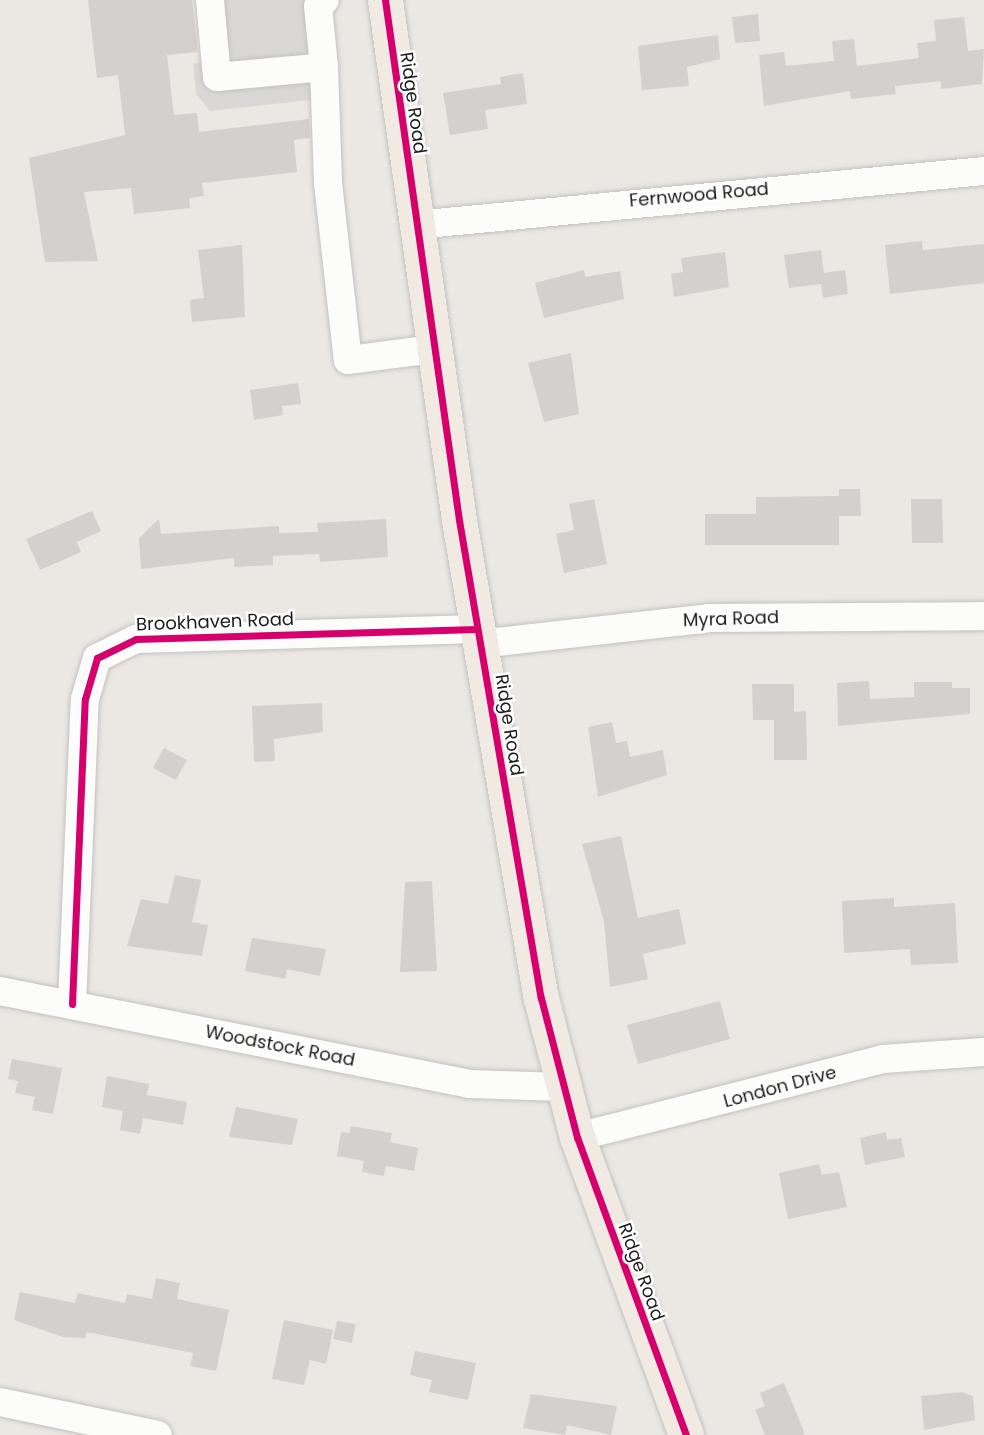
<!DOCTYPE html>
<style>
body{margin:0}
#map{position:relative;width:984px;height:1435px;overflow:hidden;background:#ebe8e4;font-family:Poppins,sans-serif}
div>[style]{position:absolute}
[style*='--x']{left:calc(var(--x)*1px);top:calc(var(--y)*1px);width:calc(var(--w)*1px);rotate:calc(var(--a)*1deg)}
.religious>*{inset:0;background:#d9d8d6}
.building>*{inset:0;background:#d3d0cd}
.roads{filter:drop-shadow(0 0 2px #c3c2c0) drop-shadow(0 0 2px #c3c2c0)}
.minor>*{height:28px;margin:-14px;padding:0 14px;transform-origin:14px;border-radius:14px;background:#fcfcfb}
.major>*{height:35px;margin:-17.5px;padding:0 17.5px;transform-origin:17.5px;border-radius:17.5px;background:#f0eae3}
.cycleway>*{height:7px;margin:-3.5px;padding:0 3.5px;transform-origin:3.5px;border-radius:3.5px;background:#d6006c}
span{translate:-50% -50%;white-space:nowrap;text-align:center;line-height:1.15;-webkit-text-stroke:5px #fff;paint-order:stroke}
.street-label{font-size:18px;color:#1c1c1c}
</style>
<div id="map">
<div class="religious">
<div style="clip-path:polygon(205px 0,336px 0,324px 6px,335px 87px,310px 100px,210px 111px,196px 94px,193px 64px,212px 61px)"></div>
</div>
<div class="building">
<div style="clip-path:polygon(88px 0,192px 0,198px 52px,167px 55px,174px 115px,197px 113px,199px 132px,309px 119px,310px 138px,294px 140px,297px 172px,202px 183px,204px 196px,189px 198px,190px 208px,134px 214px,131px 188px,84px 192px,98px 261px,45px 262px,29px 158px,125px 135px,118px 75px,97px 78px)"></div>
<div style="clip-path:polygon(758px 14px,760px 41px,735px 43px,732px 17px)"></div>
<div style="clip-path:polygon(964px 17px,968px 51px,984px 49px,982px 84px,941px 89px,941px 81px,895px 86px,896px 94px,851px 99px,850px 91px,764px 106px,759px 55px,784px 52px,786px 66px,834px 61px,832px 41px,854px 39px,857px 66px,919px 58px,917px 43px,936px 41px,934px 20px)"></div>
<div style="clip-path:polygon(718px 35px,720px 59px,687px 67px,689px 86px,642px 90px,638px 46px)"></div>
<div style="clip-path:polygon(523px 73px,527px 104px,485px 110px,488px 129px,450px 135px,443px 93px,501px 84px,500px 77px)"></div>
<div style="clip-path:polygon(922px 241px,923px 250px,984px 244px,984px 283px,890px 294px,885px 245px)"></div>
<div style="clip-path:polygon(242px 245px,245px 317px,192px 322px,190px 300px,204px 298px,198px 250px)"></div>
<div style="clip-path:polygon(821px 250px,824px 273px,845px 270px,848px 294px,823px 298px,821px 284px,789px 288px,784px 255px)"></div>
<div style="clip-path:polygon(725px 252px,729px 287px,674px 297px,671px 274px,683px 272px,681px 258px)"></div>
<div style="clip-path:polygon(584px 270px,585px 277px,620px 271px,624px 299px,544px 318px,535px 283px)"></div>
<div style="clip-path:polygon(571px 353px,579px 414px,544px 422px,528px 363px)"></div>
<div style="clip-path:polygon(298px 383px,301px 404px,282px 406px,283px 415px,254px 420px,250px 390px)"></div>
<div style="clip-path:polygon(839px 489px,860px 489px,861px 516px,839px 516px,839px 545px,705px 545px,705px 514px,756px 514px,756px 497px,839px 496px)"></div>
<div style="clip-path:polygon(594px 499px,607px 564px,564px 573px,556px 534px,574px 530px,569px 504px)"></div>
<div style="clip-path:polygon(911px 499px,942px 499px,943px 543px,912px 543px)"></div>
<div style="clip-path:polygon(92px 511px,101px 531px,77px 542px,81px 552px,40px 570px,26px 539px)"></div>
<div style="clip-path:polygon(159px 519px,161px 534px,279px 526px,279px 533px,318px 532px,317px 523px,386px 519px,388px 557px,320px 562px,319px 554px,273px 556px,273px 565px,234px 567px,234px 558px,141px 569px,139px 538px)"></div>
<div style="clip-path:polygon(869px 681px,870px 699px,914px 697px,914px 682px,952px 682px,952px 688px,970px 688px,970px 714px,838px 726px,837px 683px)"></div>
<div style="clip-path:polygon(752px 684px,794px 684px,794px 712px,806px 711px,807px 760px,774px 760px,774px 720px,753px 720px)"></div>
<div style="clip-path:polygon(322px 703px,323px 732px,274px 739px,275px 761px,254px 762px,252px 706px)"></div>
<div style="clip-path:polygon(612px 722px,616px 743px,627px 741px,630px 757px,663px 750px,667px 775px,598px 797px,588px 727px)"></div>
<div style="clip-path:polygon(164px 748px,187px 760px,176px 780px,153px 768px)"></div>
<div style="clip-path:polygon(621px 836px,638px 918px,679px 909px,686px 944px,643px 954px,648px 979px,610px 987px,604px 921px,582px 844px)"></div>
<div style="clip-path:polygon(175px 875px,201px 880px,192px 922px,208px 925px,202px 956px,127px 946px,141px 899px,168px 904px)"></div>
<div style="clip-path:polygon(432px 881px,437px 971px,400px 972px,405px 882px)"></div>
<div style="clip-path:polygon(894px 898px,894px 907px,955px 903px,958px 963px,911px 965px,910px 949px,844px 953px,842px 901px)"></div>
<div style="clip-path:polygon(252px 938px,326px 949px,320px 976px,287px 969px,285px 979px,245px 971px)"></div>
<div style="clip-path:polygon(720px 1001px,730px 1039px,638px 1064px,627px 1025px)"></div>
<div style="clip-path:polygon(12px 1059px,62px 1068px,53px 1114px,32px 1110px,35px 1097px,15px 1093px,18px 1081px,8px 1079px)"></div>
<div style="clip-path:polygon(107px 1076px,149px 1084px,147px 1095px,187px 1102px,183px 1125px,143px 1118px,140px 1134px,120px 1130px,123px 1111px,102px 1107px)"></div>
<div style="clip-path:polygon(236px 1107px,298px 1119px,292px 1145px,229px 1137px)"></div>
<div style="clip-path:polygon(351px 1126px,392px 1133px,390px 1142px,418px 1148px,414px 1171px,386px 1166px,384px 1176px,362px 1172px,364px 1161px,337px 1156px,341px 1132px,349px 1133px)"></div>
<div style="clip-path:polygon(886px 1132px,887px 1140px,901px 1138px,905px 1157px,865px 1165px,860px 1138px)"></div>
<div style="clip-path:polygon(819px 1164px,822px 1175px,839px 1172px,847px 1207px,788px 1219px,779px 1173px)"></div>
<div style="clip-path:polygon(156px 1278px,180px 1283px,177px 1299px,229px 1310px,216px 1371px,190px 1366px,193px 1353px,87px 1332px,85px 1338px,63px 1337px,14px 1320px,20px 1292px,75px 1303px,78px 1293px,125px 1303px,127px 1294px,152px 1299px)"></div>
<div style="clip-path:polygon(284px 1320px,333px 1330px,326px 1364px,310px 1360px,304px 1385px,272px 1379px)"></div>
<div style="clip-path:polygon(337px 1321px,356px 1324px,352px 1343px,333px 1339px)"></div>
<div style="clip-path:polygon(415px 1351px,476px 1363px,468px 1400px,429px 1392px,432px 1380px,410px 1375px)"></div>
<div style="clip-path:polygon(784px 1383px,803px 1429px,804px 1435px,765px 1435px,755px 1410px,765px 1406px,760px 1393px)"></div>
<div style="clip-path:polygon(962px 1392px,973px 1396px,975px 1420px,924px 1430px,921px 1396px)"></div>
<div style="clip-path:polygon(531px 1394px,617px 1406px,611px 1435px,567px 1425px,565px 1435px,523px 1428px)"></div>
</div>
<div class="roads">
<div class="minor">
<div style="--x:210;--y:0;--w:77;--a:84.8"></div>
<div style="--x:217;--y:77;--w:107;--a:-5.3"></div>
<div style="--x:324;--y:67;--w:61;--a:-95.6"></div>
<div style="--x:318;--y:6;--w:9;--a:-41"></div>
<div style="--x:324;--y:67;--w:116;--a:88"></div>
<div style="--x:328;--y:183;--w:178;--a:83.6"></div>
<div style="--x:348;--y:360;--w:87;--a:-7.3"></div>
<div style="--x:415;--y:225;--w:572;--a:-5.42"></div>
<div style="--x:479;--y:644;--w:231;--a:-6.4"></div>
<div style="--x:709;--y:618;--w:275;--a:-0.4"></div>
<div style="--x:0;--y:991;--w:478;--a:11.2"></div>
<div style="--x:469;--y:1084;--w:93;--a:1.8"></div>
<div style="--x:72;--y:1004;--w:305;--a:-87.6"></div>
<div style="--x:85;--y:699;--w:43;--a:-73.7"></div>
<div style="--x:97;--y:658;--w:43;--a:-26"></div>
<div style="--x:136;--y:639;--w:341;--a:-1.7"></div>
<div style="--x:577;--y:1137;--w:316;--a:-14.3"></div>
<div style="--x:883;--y:1059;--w:101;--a:-4"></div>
<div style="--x:0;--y:1402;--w:161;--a:11.8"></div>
</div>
<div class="major">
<div style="--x:385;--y:0;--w:525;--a:81.9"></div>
<div style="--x:459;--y:520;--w:485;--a:80.3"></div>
<div style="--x:541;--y:998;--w:144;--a:75.5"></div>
<div style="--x:577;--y:1137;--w:317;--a:69.9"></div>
</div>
</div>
<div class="cycleway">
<div style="--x:385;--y:0;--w:525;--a:81.9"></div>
<div style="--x:459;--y:520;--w:485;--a:80.3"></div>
<div style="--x:541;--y:998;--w:144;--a:75.5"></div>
<div style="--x:577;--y:1137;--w:317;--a:69.9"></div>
<div style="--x:72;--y:1004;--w:305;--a:-87.6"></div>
<div style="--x:85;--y:699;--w:43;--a:-73.7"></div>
<div style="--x:97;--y:658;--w:43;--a:-26"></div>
<div style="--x:136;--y:639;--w:341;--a:-1.7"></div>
</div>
<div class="street-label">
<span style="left:413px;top:103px;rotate:82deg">Ridge Road</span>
<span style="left:699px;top:195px;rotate:-5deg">Fernwood Road</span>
<span style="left:731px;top:619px;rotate:-2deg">Myra Road</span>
<span style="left:215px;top:622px;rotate:-2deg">Brookhaven Road</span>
<span style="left:509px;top:725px;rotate:81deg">Ridge Road</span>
<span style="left:280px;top:1046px;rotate:11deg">Woodstock Road</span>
<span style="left:780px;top:1087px;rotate:-15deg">London Drive</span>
<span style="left:641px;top:1272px;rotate:70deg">Ridge Road</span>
</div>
</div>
